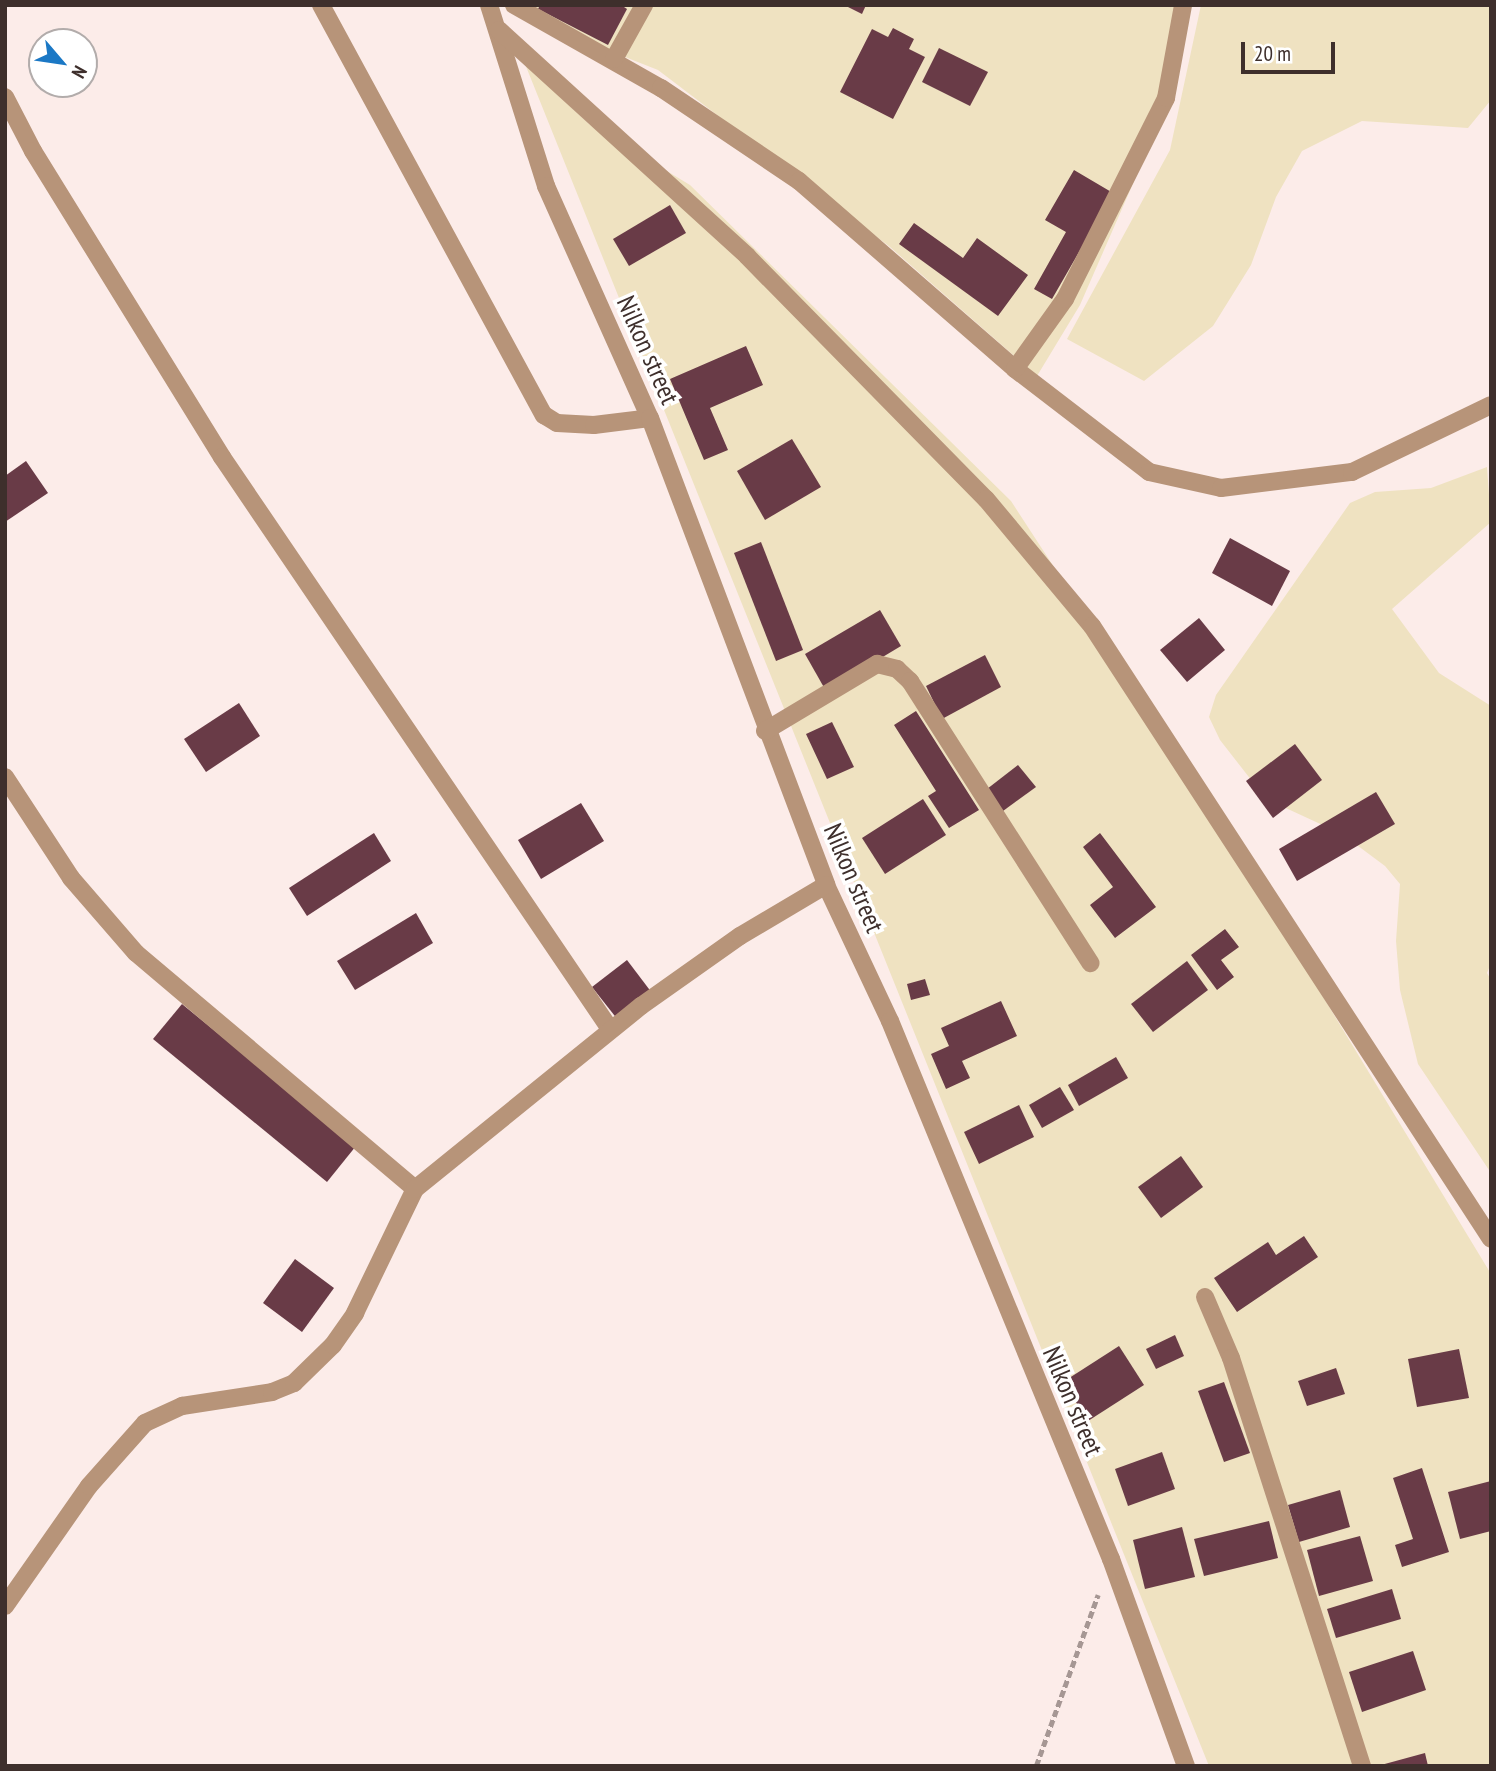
<!DOCTYPE html>
<style>
body{margin:0}
#map{position:relative;width:1496px;height:1771px;overflow:hidden;background:#fcece9;font-family:"PT Sans Narrow",sans-serif}
div>[style]{position:absolute}
[style*='--x']{left:calc(var(--x)*1px);top:calc(var(--y)*1px);width:calc(var(--w)*1px);rotate:calc(var(--a)*1deg)}
.green>*{inset:0;background:#efe2c1}
.building>*{inset:0;background:#693b47}
.path>*{height:4.5px;margin-top:-2.25px;transform-origin:0;background:repeating-linear-gradient(90deg,#a69794 0 7px,transparent 0 10.5px)}
.minor>*{height:18px;margin:-9px;padding:0 9px;transform-origin:9px;border-radius:9px;background:#b79479}
span{translate:-50% -50%;white-space:nowrap;text-align:center;line-height:1.15;-webkit-text-stroke:7px #fff;paint-order:stroke}
.street-label{font-size:26px;color:#3e2f2c}
.frame{position:absolute;inset:0;border:7px solid #3e2f2c;pointer-events:none}
.north{position:absolute;left:28px;top:28px;width:70px;height:70px;box-sizing:border-box;background:#fff;border:2px solid #b2acab;border-radius:50%;rotate:119deg;font-size:19px;font-weight:700;line-height:28px;text-align:center;color:#3e2f2c}
.north::after{content:'';display:block;margin:auto;width:24px;height:32px;background:#1b78c5;clip-path:polygon(50% 0,100% 100%,50% 72%,0 100%)}
.scale{position:absolute;left:1241px;top:42px;width:94px;height:32px;box-sizing:border-box;border:4px solid #3e2f2c;border-top:0;padding-left:9px;font-size:21px;line-height:24px;white-space:nowrap;color:#3e2f2c;-webkit-text-stroke:5px #fff;paint-order:stroke}
</style>
<div id="map">
<div class="green">
<div style="clip-path:polygon(507px 5px,1187px 5px,1149px 147px,1080px 305px,1037px 376px,890px 247px,658px 70px,511px 12px)"></div>
<div style="clip-path:polygon(1201px 5px,1491px 5px,1491px 100px,1468px 128px,1362px 121px,1302px 151px,1276px 197px,1251px 265px,1213px 326px,1144px 381px,1067px 339px,1170px 150px)"></div>
<div style="clip-path:polygon(525px 64px,589px 124px,690px 185px,1011px 501px,1179px 759px,1491px 1274px,1491px 1766px,1209px 1766px)"></div>
<div style="clip-path:polygon(1487px 467px,1491px 522px,1392px 609px,1439px 673px,1491px 706px,1491px 963px,1487px 973px,1491px 980px,1491px 1173px,1418px 1064px,1400px 990px,1396px 941px,1400px 884px,1385px 866px,1342px 834px,1266px 799px,1220px 740px,1209px 717px,1216px 695px,1350px 503px,1375px 492px,1431px 488px)"></div>
</div>
<div class="building">
<div style="clip-path:polygon(540px 5px,621px 5px,627px 9px,608px 45px,538px 9px)"></div>
<div style="clip-path:polygon(844px 5px,866px 5px,862px 14px)"></div>
<div style="clip-path:polygon(893px 28px,914px 39px,909px 49px,925px 57px,893px 119px,840px 92px,872px 29px,888px 37px)"></div>
<div style="clip-path:polygon(939px 48px,988px 72px,970px 106px,922px 82px)"></div>
<div style="clip-path:polygon(1074px 170px,1113px 193px,1052px 299px,1034px 289px,1066px 232px,1045px 220px)"></div>
<div style="clip-path:polygon(670px 205px,686px 233px,629px 266px,613px 239px)"></div>
<div style="clip-path:polygon(914px 223px,963px 258px,977px 238px,1028px 275px,998px 316px,899px 244px)"></div>
<div style="clip-path:polygon(746px 346px,763px 385px,710px 408px,728px 450px,704px 460px,670px 379px)"></div>
<div style="clip-path:polygon(792px 439px,821px 487px,765px 520px,737px 471px)"></div>
<div style="clip-path:polygon(26px 461px,48px 493px,5px 522px,5px 476px)"></div>
<div style="clip-path:polygon(1230px 538px,1290px 571px,1272px 606px,1212px 573px)"></div>
<div style="clip-path:polygon(761px 542px,803px 650px,776px 661px,734px 553px)"></div>
<div style="clip-path:polygon(880px 610px,901px 646px,826px 691px,805px 654px)"></div>
<div style="clip-path:polygon(1199px 618px,1225px 650px,1187px 682px,1160px 650px)"></div>
<div style="clip-path:polygon(985px 655px,1001px 687px,942px 719px,926px 686px)"></div>
<div style="clip-path:polygon(239px 703px,260px 736px,206px 772px,184px 739px)"></div>
<div style="clip-path:polygon(916px 711px,979px 810px,949px 828px,928px 796px,936px 791px,894px 725px)"></div>
<div style="clip-path:polygon(832px 722px,854px 767px,827px 779px,806px 734px)"></div>
<div style="clip-path:polygon(1295px 744px,1322px 780px,1273px 818px,1246px 781px)"></div>
<div style="clip-path:polygon(1018px 765px,1036px 787px,1003px 811px,987px 789px)"></div>
<div style="clip-path:polygon(1376px 792px,1395px 824px,1297px 881px,1279px 849px)"></div>
<div style="clip-path:polygon(923px 799px,946px 835px,885px 874px,862px 838px)"></div>
<div style="clip-path:polygon(581px 803px,604px 841px,541px 879px,518px 840px)"></div>
<div style="clip-path:polygon(374px 833px,391px 861px,307px 916px,289px 888px)"></div>
<div style="clip-path:polygon(1100px 833px,1156px 907px,1115px 938px,1090px 905px,1113px 887px,1083px 847px)"></div>
<div style="clip-path:polygon(416px 913px,433px 943px,355px 990px,337px 961px)"></div>
<div style="clip-path:polygon(1225px 929px,1239px 947px,1221px 960px,1234px 977px,1217px 990px,1191px 955px)"></div>
<div style="clip-path:polygon(627px 960px,652px 993px,618px 1020px,592px 987px)"></div>
<div style="clip-path:polygon(1187px 961px,1208px 990px,1153px 1032px,1131px 1004px)"></div>
<div style="clip-path:polygon(925px 979px,930px 995px,911px 1000px,907px 984px)"></div>
<div style="clip-path:polygon(1001px 1001px,1017px 1036px,962px 1061px,970px 1078px,946px 1089px,931px 1054px,949px 1046px,941px 1028px)"></div>
<div style="clip-path:polygon(182px 1004px,356px 1146px,327px 1182px,153px 1039px)"></div>
<div style="clip-path:polygon(1116px 1057px,1128px 1078px,1079px 1106px,1068px 1085px)"></div>
<div style="clip-path:polygon(1060px 1087px,1074px 1110px,1042px 1128px,1029px 1105px)"></div>
<div style="clip-path:polygon(1019px 1105px,1034px 1137px,979px 1164px,964px 1132px)"></div>
<div style="clip-path:polygon(1181px 1156px,1203px 1187px,1161px 1218px,1138px 1187px)"></div>
<div style="clip-path:polygon(1304px 1236px,1318px 1257px,1237px 1312px,1214px 1278px,1268px 1242px,1276px 1255px)"></div>
<div style="clip-path:polygon(295px 1259px,334px 1288px,302px 1332px,263px 1303px)"></div>
<div style="clip-path:polygon(1175px 1335px,1184px 1356px,1156px 1369px,1146px 1349px)"></div>
<div style="clip-path:polygon(1119px 1346px,1144px 1385px,1088px 1421px,1063px 1382px)"></div>
<div style="clip-path:polygon(1459px 1349px,1469px 1398px,1417px 1407px,1408px 1359px)"></div>
<div style="clip-path:polygon(1336px 1368px,1345px 1394px,1307px 1406px,1298px 1381px)"></div>
<div style="clip-path:polygon(1224px 1382px,1250px 1453px,1224px 1462px,1198px 1391px)"></div>
<div style="clip-path:polygon(1162px 1452px,1175px 1489px,1128px 1506px,1115px 1469px)"></div>
<div style="clip-path:polygon(1422px 1468px,1449px 1552px,1402px 1567px,1395px 1545px,1413px 1539px,1393px 1478px)"></div>
<div style="clip-path:polygon(1491px 1481px,1491px 1531px,1460px 1539px,1448px 1492px)"></div>
<div style="clip-path:polygon(1340px 1490px,1350px 1527px,1299px 1542px,1288px 1505px)"></div>
<div style="clip-path:polygon(1269px 1521px,1278px 1558px,1204px 1576px,1194px 1539px)"></div>
<div style="clip-path:polygon(1182px 1527px,1195px 1577px,1145px 1589px,1133px 1540px)"></div>
<div style="clip-path:polygon(1360px 1536px,1373px 1581px,1319px 1596px,1307px 1550px)"></div>
<div style="clip-path:polygon(1392px 1589px,1401px 1619px,1336px 1638px,1327px 1609px)"></div>
<div style="clip-path:polygon(1413px 1651px,1426px 1690px,1362px 1712px,1349px 1672px)"></div>
<div style="clip-path:polygon(1425px 1753px,1428px 1766px,1381px 1766px,1381px 1765px)"></div>
</div>
<div class="path">
<div style="--x:1036;--y:1766;--w:182;--a:-70.1"></div>
</div>
<div class="minor">
<div style="--x:321;--y:5;--w:467;--a:61.5"></div>
<div style="--x:544;--y:415;--w:15;--a:32"></div>
<div style="--x:557;--y:423;--w:37;--a:3"></div>
<div style="--x:594;--y:425;--w:56;--a:-7.1"></div>
<div style="--x:489;--y:5;--w:190;--a:72.5"></div>
<div style="--x:546;--y:186;--w:254;--a:65.9"></div>
<div style="--x:650;--y:418;--w:499;--a:69.3"></div>
<div style="--x:826;--y:885;--w:150;--a:64.8"></div>
<div style="--x:890;--y:1021;--w:582;--a:67.67"></div>
<div style="--x:1111;--y:1559;--w:220;--a:70.1"></div>
<div style="--x:514;--y:5;--w:169;--a:29.5"></div>
<div style="--x:661;--y:88;--w:166;--a:34"></div>
<div style="--x:799;--y:181;--w:286;--a:41"></div>
<div style="--x:1015;--y:369;--w:169;--a:37.5"></div>
<div style="--x:1149;--y:472;--w:74;--a:12.5"></div>
<div style="--x:1221;--y:488;--w:132;--a:-7"></div>
<div style="--x:1352;--y:472;--w:154;--a:-25.7"></div>
<div style="--x:499;--y:30;--w:336;--a:42.3"></div>
<div style="--x:747;--y:256;--w:341;--a:45.5"></div>
<div style="--x:986;--y:499;--w:165;--a:50.2"></div>
<div style="--x:1092;--y:626;--w:731;--a:56.94"></div>
<div style="--x:614;--y:59;--w:62;--a:-60.9"></div>
<div style="--x:5;--y:97;--w:61;--a:62.6"></div>
<div style="--x:33;--y:151;--w:360;--a:58.3"></div>
<div style="--x:222;--y:457;--w:691;--a:55.85"></div>
<div style="--x:1015;--y:369;--w:86;--a:-54.5"></div>
<div style="--x:1065;--y:299;--w:225;--a:-63.3"></div>
<div style="--x:1166;--y:98;--w:95;--a:-79.6"></div>
<div style="--x:765;--y:731;--w:131;--a:-30.9"></div>
<div style="--x:877;--y:664;--w:21;--a:14"></div>
<div style="--x:897;--y:669;--w:18;--a:43"></div>
<div style="--x:910;--y:681;--w:335;--a:57.4"></div>
<div style="--x:5;--y:777;--w:121;--a:56.8"></div>
<div style="--x:71;--y:878;--w:99;--a:49.1"></div>
<div style="--x:136;--y:953;--w:365;--a:40.2"></div>
<div style="--x:1205;--y:1297;--w:66;--a:66.9"></div>
<div style="--x:1231;--y:1358;--w:429;--a:72.2"></div>
<div style="--x:5;--y:1606;--w:146;--a:-55"></div>
<div style="--x:89;--y:1486;--w:84;--a:-48.4"></div>
<div style="--x:145;--y:1423;--w:41;--a:-24.7"></div>
<div style="--x:182;--y:1406;--w:91;--a:-8.8"></div>
<div style="--x:272;--y:1392;--w:24;--a:-22"></div>
<div style="--x:294;--y:1383;--w:54;--a:-44.3"></div>
<div style="--x:333;--y:1345;--w:39;--a:-55"></div>
<div style="--x:355;--y:1313;--w:138;--a:-64.2"></div>
<div style="--x:415;--y:1189;--w:291;--a:-39"></div>
<div style="--x:641;--y:1006;--w:121;--a:-35.3"></div>
<div style="--x:740;--y:936;--w:100;--a:-30.7"></div>
</div>
<div class="street-label">
<span style="left:648px;top:350px;rotate:66deg">Nilkon street</span>
<span style="left:854px;top:878px;rotate:67deg">Nilkon street</span>
<span style="left:1073px;top:1401px;rotate:67deg">Nilkon street</span>
</div>
<div class="frame"></div>
<div class="north">N</div>
<div class="scale">20 m</div>
</div>
